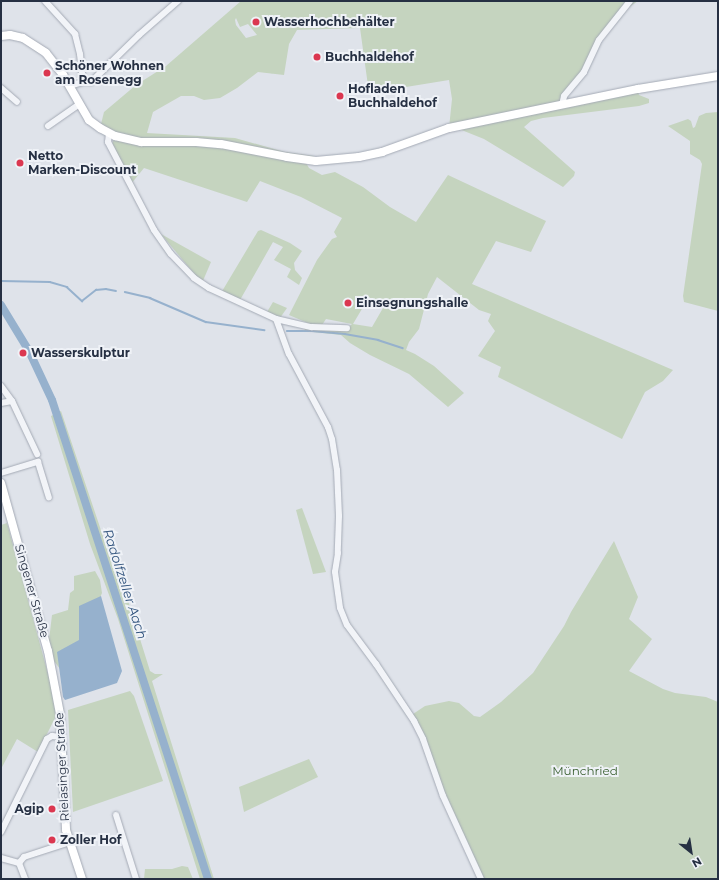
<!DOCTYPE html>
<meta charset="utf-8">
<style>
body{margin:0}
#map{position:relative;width:719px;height:880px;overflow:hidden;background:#dfe3ea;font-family:Montserrat,sans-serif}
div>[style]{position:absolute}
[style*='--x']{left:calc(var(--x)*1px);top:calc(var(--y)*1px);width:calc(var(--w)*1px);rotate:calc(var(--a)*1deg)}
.green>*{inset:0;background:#c5d4bf}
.water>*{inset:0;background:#96b1cd}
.stream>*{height:1.5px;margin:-0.75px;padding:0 0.75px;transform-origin:0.75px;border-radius:0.75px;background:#96b1cd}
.river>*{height:8px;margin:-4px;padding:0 4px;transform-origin:4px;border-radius:4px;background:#96b1cd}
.roads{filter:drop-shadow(0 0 1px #a4aab5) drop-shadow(0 0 1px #a4aab5)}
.minor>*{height:6px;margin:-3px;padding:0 3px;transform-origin:3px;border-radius:3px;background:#f2f4f8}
.major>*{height:8px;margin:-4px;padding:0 4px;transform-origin:4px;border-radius:4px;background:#fff}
.dots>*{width:11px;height:11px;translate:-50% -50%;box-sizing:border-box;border:2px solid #eff2f7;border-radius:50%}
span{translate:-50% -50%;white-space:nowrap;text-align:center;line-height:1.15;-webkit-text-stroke:4px #eff2f7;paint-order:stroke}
.poi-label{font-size:12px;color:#263043;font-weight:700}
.left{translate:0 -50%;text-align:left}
.right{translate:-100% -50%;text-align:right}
.street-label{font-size:12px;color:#263043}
.park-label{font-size:12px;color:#3b6032}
.water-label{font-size:13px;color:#2c4f7a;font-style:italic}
.frame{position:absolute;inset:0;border:2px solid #263043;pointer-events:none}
.north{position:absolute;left:671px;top:832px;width:40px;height:40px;-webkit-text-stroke:3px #eff2f7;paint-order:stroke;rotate:150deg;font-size:11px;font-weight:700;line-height:16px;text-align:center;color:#263043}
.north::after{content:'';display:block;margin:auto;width:14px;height:18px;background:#263043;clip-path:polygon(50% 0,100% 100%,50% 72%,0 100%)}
</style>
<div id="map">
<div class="green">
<div style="clip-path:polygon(evenodd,241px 1px,638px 1px,625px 10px,604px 35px,590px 60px,562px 104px,638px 89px,639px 95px,649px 99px,649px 103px,639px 106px,543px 118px,531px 121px,524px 127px,575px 172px,574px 176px,563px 187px,484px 139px,459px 129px,449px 128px,452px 99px,449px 80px,369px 93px,360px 28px,297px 30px,289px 44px,284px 75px,258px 72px,237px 88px,220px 98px,204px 100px,194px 96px,181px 96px,153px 112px,147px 133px,235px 138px,285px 152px,314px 156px,316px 161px,305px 161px,309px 168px,322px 175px,335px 172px,363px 187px,390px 207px,416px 222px,448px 175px,546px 221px,531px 252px,496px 241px,472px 284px,673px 370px,663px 381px,645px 392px,622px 439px,498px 377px,501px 367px,478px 356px,495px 331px,488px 321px,491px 314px,479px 310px,437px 277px,428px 294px,419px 329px,409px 342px,406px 350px,415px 354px,434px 366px,464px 393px,448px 407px,409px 374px,370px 355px,350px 343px,341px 335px,304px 331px,307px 325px,347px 328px,352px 324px,326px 319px,322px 325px,310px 324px,289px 315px,317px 260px,332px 239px,337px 237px,334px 232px,342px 218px,301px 197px,260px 181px,247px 202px,144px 168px,131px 184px,111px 147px,115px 136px,100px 128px,104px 112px,136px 85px,166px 66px,241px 1px,236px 18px,240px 27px,248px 24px,257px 35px,246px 38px,236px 25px,235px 20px,236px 18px,241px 1px,369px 297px,383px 308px,372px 327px,353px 324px,369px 297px)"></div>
<div style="clip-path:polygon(718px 112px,718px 311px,684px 302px,683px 296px,702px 164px,700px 160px,690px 154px,690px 141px,668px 126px,688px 119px,691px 121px,693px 128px,695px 127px,699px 116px,706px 113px)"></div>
<div style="clip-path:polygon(261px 230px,290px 243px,302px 251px,294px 263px,295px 270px,302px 278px,299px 285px,287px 277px,291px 269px,274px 260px,283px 247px,273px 242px,240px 300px,221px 293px,258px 231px)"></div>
<div style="clip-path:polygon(161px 234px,211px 262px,202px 283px,176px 252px)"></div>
<div style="clip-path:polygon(273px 302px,287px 308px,280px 318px,267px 312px)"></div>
<div style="clip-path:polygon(61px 411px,114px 569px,121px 578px,150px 671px,155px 674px,163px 674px,152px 681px,214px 879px,200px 879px,118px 619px,90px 544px,51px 416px)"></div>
<div style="clip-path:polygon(302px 508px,326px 572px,313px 574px,296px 510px)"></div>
<div style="clip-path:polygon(7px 523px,50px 681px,56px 716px,38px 752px,17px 739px,1px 769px,1px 525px)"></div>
<div style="clip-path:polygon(614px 541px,638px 597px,629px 619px,652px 639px,629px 671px,663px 689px,675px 693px,706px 697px,718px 702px,718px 879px,482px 879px,456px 825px,413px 714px,425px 706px,449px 701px,459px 703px,474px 716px,480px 717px,501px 702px,533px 673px,564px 626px,571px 612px)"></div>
<div style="clip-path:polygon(95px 571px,100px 580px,102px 593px,81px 642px,60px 669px,54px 661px,49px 640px,52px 615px,68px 610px,70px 593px,74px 590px,74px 576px)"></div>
<div style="clip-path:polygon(130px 691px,134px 696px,163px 781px,73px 812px,68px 710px)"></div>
<div style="clip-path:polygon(309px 759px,318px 777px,244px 812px,239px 787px)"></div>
<div style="clip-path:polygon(182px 866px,188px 867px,193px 879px,172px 879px,172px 869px,172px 879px,144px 879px,145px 869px,172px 869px)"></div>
</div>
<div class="water">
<div style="clip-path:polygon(101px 596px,122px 671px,117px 683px,65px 700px,63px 697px,57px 652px,79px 640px,79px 606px)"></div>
</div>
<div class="stream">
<div style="--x:1;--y:281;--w:49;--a:1.2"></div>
<div style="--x:50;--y:282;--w:18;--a:16"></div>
<div style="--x:67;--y:287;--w:21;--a:43"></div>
<div style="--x:82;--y:301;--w:18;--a:-38"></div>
<div style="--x:96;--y:290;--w:10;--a:-6"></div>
<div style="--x:106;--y:289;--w:10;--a:11"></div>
<div style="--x:125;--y:292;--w:26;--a:13"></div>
<div style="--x:150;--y:298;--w:61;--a:23.2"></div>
<div style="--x:206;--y:322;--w:59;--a:7.9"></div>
<div style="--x:287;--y:331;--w:25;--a:0"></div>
<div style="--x:312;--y:331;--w:33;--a:5"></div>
<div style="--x:345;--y:334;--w:34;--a:10"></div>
<div style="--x:378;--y:340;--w:26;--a:18"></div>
</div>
<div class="river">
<div style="--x:1;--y:305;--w:54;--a:58.7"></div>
<div style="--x:29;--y:351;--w:54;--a:64.9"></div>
<div style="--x:52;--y:400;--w:504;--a:71.96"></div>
</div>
<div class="roads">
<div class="minor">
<div style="--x:45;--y:1;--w:45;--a:47.7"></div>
<div style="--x:75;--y:34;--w:21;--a:76"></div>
<div style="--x:80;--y:54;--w:28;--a:84"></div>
<div style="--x:69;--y:86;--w:15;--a:-16"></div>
<div style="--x:83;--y:82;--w:8;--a:0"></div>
<div style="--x:91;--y:82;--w:67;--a:-44.4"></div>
<div style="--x:139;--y:35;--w:52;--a:-41.1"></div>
<div style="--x:1;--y:88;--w:21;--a:41"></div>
<div style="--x:562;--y:105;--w:9;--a:-77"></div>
<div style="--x:564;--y:96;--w:31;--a:-50"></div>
<div style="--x:584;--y:72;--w:35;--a:-65"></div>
<div style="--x:599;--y:40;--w:50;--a:-51.5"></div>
<div style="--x:48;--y:126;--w:38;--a:-35"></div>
<div style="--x:109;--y:133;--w:9;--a:96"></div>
<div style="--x:108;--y:142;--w:99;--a:62.4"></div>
<div style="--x:154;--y:230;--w:29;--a:55"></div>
<div style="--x:171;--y:254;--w:33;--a:46"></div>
<div style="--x:194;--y:278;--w:18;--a:34"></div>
<div style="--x:209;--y:288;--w:74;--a:24.8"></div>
<div style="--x:276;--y:319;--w:37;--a:13"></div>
<div style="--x:312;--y:327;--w:35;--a:2"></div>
<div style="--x:276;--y:319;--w:37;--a:70"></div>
<div style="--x:289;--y:354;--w:83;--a:61.9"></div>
<div style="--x:328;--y:427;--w:13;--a:72"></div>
<div style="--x:332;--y:439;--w:31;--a:81"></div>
<div style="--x:337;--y:470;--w:46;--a:87.5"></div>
<div style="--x:339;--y:516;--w:37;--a:92"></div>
<div style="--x:338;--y:553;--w:19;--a:99"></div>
<div style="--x:335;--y:572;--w:36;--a:82"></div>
<div style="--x:340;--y:608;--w:18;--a:68"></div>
<div style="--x:347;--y:625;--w:49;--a:53.4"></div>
<div style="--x:376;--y:664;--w:69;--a:56.3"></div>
<div style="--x:414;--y:721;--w:20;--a:63"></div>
<div style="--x:423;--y:739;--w:60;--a:70.7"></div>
<div style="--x:443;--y:796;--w:91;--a:65.4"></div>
<div style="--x:1;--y:386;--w:19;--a:54"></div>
<div style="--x:12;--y:401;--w:59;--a:64.7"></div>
<div style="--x:1;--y:403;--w:11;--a:-10"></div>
<div style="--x:1;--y:473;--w:39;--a:-17"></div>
<div style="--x:38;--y:462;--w:37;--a:73"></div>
<div style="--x:116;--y:815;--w:67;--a:72.6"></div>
<div style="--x:1;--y:832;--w:104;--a:-63.7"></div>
<div style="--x:47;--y:739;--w:6;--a:-31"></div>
<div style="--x:52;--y:736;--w:9;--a:6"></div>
<div style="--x:1;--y:858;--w:19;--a:16"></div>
<div style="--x:19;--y:863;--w:8;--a:-50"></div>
<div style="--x:24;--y:857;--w:48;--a:-18.1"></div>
<div style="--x:19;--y:863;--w:17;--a:69"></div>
</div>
<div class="major">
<div style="--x:1;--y:36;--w:9;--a:-6"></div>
<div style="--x:10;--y:35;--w:13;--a:13"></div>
<div style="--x:23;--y:38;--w:27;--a:33"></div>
<div style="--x:46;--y:53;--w:28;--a:52"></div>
<div style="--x:63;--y:75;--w:52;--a:60"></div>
<div style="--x:89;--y:120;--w:14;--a:36"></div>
<div style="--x:100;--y:128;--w:17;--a:28"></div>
<div style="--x:115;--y:136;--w:27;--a:13"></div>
<div style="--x:141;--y:142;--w:55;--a:0"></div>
<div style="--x:196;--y:142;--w:25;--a:5"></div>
<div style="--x:221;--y:144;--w:67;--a:11.1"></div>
<div style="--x:287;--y:157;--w:29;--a:8"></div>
<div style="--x:316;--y:161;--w:43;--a:-5.3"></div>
<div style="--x:359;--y:157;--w:24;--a:-12"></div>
<div style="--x:382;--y:152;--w:71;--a:-19.7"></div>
<div style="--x:449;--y:128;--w:193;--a:-11.7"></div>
<div style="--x:638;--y:89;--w:81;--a:-9.2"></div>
<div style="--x:1;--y:483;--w:174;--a:74.4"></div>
<div style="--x:48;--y:651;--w:64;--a:79.2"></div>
<div style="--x:60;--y:714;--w:116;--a:87"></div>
<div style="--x:66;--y:830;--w:52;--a:71.9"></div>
</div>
</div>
<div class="dots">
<div style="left:256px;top:22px;background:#db3750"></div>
<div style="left:317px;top:57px;background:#db3750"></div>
<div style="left:47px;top:73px;background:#db3750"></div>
<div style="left:340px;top:96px;background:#db3750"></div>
<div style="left:20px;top:163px;background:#db3750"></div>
<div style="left:348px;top:303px;background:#db3750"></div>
<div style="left:23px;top:353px;background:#db3750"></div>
<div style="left:52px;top:809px;background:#db3750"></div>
<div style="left:52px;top:840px;background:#db3750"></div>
</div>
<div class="poi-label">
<span class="left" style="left:264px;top:22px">Wasserhochbehälter</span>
<span class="left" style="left:325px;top:57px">Buchhaldehof</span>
<span class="left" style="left:55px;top:73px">Schöner Wohnen<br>am Rosenegg</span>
<span class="left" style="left:348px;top:96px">Hofladen<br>Buchhaldehof</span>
<span class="left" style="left:28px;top:163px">Netto<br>Marken-Discount</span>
<span class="left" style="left:356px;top:303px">Einsegnungshalle</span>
<span class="left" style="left:31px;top:353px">Wasserskulptur</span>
<span class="right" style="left:44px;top:809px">Agip</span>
<span class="left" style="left:60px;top:840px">Zoller Hof</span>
</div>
<div class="street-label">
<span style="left:32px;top:591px;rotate:74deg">Singener Straße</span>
<span style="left:62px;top:767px;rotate:-93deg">Rielasinger Straße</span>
</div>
<div class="park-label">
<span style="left:585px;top:771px">Münchried</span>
</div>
<div class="water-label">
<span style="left:125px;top:584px;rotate:72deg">Radolfzeller Aach</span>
</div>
<div class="frame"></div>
<div class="north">N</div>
</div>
